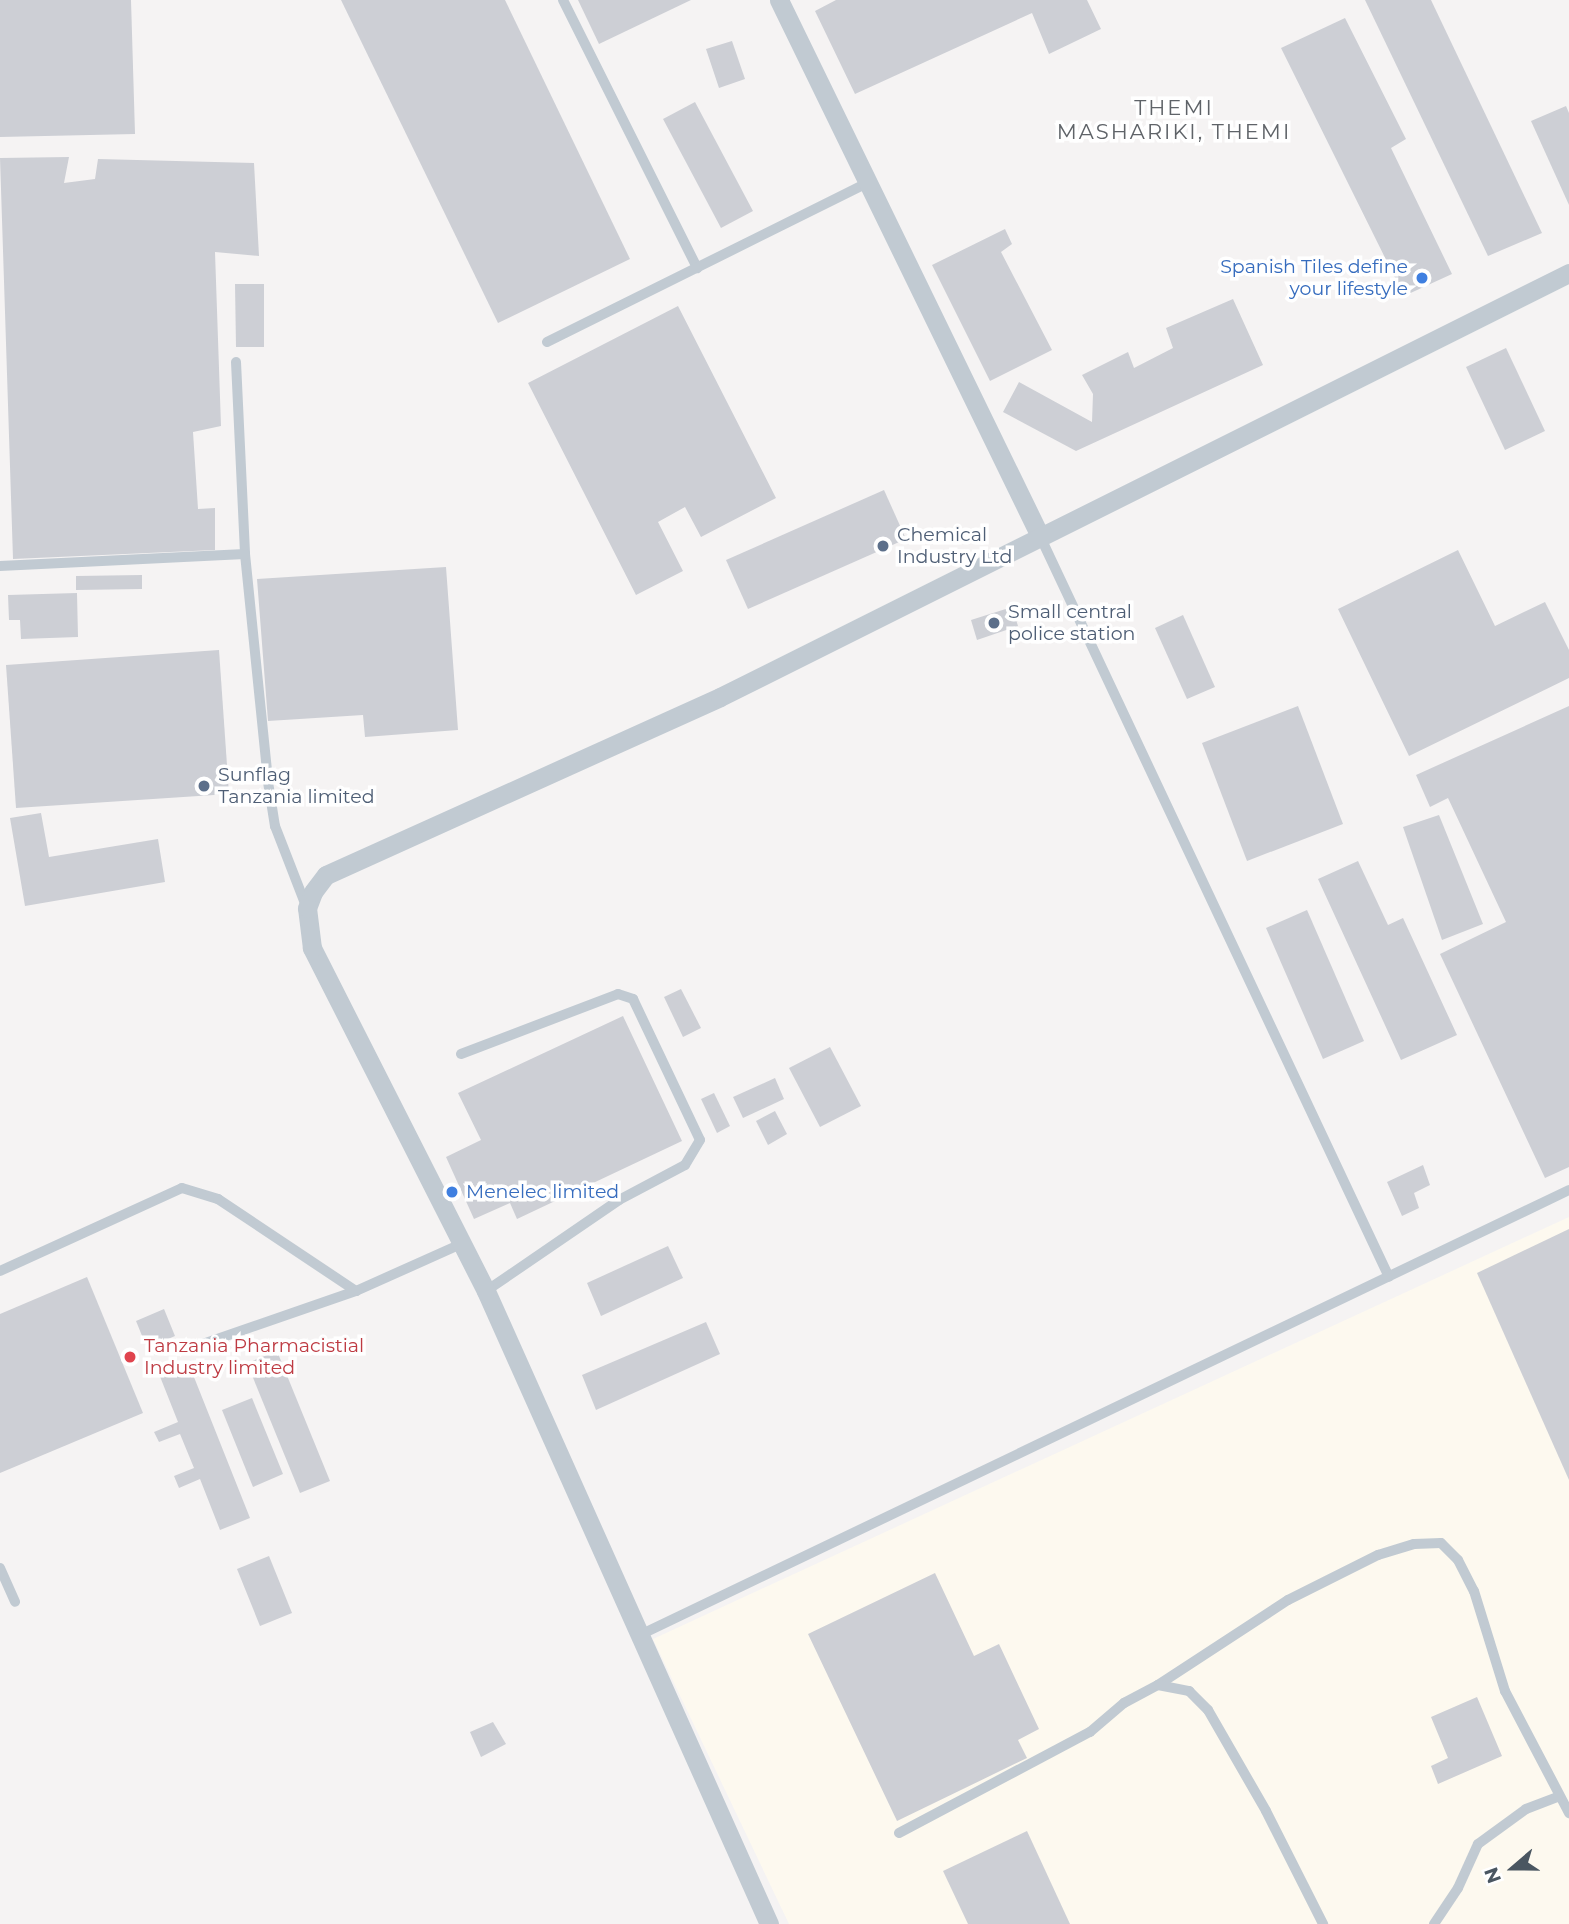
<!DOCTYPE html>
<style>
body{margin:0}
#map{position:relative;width:1569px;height:1924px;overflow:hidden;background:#f5f3f3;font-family:Montserrat,sans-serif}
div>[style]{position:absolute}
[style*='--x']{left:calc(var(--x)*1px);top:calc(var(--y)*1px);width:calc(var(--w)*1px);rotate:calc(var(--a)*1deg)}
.commercial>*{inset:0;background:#fdf9ef}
.building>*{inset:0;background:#cdcfd5}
.lane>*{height:10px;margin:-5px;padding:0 5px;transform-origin:5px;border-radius:5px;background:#c1cad2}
.street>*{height:19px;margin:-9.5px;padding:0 9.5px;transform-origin:9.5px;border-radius:9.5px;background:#c1cad2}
.dots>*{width:19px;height:19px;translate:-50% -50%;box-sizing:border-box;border:4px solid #fff;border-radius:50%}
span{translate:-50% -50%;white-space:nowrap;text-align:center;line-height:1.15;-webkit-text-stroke:7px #fff;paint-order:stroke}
.shop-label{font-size:19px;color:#366cbe}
.right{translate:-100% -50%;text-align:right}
.left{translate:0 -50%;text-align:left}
.service-label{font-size:19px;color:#4e5e75}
.health-label{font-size:19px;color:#be3a42}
.neighbourhood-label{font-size:21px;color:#5f6368;letter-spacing:2px}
.north{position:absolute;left:1478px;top:1833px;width:70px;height:70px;-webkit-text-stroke:5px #fff;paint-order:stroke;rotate:250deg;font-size:19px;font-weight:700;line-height:28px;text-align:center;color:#4a5661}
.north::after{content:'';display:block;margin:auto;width:24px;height:32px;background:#4a5661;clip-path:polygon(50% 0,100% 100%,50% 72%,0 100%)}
</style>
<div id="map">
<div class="commercial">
<div style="clip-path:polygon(1569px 1217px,1569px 1924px,789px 1924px,653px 1639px)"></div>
</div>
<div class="building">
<div style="clip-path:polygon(0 0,131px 0,135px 134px,0 137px)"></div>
<div style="clip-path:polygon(341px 0,505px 0,630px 259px,498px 323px)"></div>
<div style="clip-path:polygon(578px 0,691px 0,599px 44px)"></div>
<div style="clip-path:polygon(836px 0,1087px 0,1101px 29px,1049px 54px,1032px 13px,855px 94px,815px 11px)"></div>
<div style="clip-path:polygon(1365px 0,1431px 0,1542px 233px,1488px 256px)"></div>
<div style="clip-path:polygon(1345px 18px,1406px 139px,1391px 148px,1452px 274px,1404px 296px,1281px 48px)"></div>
<div style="clip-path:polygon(732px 41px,745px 79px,719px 88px,706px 49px)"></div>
<div style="clip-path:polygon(695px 102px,753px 211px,721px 228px,663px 119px)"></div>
<div style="clip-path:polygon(1566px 106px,1569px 113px,1569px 205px,1531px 121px)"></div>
<div style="clip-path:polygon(69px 157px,64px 183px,95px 179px,98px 159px,254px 163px,259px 256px,215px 252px,221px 426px,193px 432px,198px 509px,215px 508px,215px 550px,13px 559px,0 158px)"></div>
<div style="clip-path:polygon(1005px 229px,1012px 244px,1001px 252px,1052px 350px,990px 381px,932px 265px)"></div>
<div style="clip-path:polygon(235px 284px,264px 284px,264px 347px,236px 347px)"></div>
<div style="clip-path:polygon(1233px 299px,1263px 365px,1076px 451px,1003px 412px,1019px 382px,1092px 422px,1093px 394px,1082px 375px,1128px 352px,1134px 368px,1173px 348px,1166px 328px)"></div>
<div style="clip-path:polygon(678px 306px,776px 498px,701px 537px,685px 507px,658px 522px,683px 571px,636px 595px,528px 383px)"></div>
<div style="clip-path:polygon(1506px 348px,1545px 431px,1505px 450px,1466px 367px)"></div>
<div style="clip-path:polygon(884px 490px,906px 539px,748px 609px,726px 560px)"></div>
<div style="clip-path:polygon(1458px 550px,1495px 626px,1545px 602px,1569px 650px,1569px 678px,1409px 756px,1338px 609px)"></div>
<div style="clip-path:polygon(446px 567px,458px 730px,365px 737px,363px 715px,268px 721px,257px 579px)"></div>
<div style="clip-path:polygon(142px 575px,142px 589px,76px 590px,76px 576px)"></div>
<div style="clip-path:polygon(77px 593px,78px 637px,21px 639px,20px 620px,9px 620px,8px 595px)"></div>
<div style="clip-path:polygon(1012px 607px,1018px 626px,977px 640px,971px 620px)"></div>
<div style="clip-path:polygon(1183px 615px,1215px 687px,1187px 699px,1155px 628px)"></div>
<div style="clip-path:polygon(219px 650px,229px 794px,16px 808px,6px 665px)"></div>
<div style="clip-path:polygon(1298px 706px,1343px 824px,1247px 861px,1202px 743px)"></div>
<div style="clip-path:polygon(1569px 706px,1569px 1167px,1545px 1178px,1440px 954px,1506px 922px,1448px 798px,1430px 807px,1416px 775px)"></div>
<div style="clip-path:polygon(41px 813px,49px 857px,158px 839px,165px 882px,25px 906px,10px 818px)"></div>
<div style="clip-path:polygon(1439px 815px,1483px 924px,1442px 940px,1403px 827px)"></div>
<div style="clip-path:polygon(1358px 861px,1388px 925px,1403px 918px,1457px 1035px,1401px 1060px,1318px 879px)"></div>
<div style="clip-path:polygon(1307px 910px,1364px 1041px,1323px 1059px,1266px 928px)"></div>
<div style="clip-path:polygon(681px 989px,701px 1028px,683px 1037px,664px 997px)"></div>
<div style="clip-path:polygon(623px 1016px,682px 1141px,517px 1219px,510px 1203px,474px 1219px,446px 1157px,481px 1140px,458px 1093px)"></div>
<div style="clip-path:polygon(830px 1047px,861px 1106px,820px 1127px,789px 1068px)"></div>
<div style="clip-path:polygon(775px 1078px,784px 1099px,743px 1118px,733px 1097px)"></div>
<div style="clip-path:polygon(714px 1093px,730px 1126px,717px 1133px,701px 1099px)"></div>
<div style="clip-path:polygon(775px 1111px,787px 1134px,768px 1145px,756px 1121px)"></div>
<div style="clip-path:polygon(1423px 1165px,1430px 1185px,1414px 1193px,1419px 1208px,1402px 1216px,1387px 1182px)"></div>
<div style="clip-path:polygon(1569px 1229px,1569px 1480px,1477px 1273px)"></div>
<div style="clip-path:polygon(668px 1246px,683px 1278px,601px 1316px,587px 1283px)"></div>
<div style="clip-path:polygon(87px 1277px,143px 1413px,0 1473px,0 1314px)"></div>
<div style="clip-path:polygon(164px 1309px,175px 1336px,147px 1348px,136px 1321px)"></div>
<div style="clip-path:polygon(706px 1322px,720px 1354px,596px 1410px,582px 1375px)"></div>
<div style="clip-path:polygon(277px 1351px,330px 1481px,300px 1493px,247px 1363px)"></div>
<div style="clip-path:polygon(188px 1362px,250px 1518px,220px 1530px,200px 1479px,179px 1488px,174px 1476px,194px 1468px,180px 1434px,159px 1442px,154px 1432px,178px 1422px,159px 1374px)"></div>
<div style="clip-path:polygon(252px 1398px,283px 1474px,253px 1487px,222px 1410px)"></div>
<div style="clip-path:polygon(269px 1556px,292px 1613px,260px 1626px,237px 1569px)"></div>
<div style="clip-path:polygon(935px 1573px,974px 1656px,999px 1644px,1039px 1729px,1018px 1740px,1027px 1758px,897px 1821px,808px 1634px)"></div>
<div style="clip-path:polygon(1477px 1697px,1502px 1756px,1438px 1784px,1431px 1766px,1448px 1758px,1431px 1717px)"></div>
<div style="clip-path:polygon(493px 1722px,506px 1744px,481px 1757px,470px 1732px)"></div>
<div style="clip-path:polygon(1027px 1831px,1070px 1924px,968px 1924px,943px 1871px)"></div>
</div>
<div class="lane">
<div style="--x:563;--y:0;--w:300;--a:63.4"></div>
<div style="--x:547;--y:342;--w:358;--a:-26.4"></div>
<div style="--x:236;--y:362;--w:192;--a:87.3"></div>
<div style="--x:245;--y:554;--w:229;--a:84.2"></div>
<div style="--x:268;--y:782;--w:45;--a:81"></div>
<div style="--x:275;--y:826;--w:86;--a:68.8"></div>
<div style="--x:1039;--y:534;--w:821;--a:64.78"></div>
<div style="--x:0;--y:566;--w:245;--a:-2.8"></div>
<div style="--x:461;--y:1054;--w:168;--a:-20.9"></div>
<div style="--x:618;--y:994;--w:16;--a:18"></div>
<div style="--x:633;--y:999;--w:156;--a:64.6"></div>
<div style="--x:700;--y:1140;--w:29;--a:121"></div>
<div style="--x:685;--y:1165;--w:75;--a:152.1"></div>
<div style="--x:619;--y:1200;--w:161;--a:145.6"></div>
<div style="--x:0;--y:1271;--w:200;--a:-24.5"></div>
<div style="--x:182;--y:1188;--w:38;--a:17"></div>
<div style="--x:218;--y:1199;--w:166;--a:33.7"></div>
<div style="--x:197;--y:1346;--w:168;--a:-19.1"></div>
<div style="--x:356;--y:1291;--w:115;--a:-24.1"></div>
<div style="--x:0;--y:1568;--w:37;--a:66"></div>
<div style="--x:642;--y:1634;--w:1028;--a:-25.59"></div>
<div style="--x:1158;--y:1685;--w:155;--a:-33.2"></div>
<div style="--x:1288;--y:1600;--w:101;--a:-26.6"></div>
<div style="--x:1378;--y:1555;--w:38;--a:-17"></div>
<div style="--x:1414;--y:1544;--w:27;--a:-2"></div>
<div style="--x:1441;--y:1543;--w:24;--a:45"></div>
<div style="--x:1458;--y:1560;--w:35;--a:63"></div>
<div style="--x:1474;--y:1591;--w:105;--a:72.8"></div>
<div style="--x:1505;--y:1691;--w:138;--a:62.3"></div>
<div style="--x:899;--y:1833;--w:216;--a:-27.9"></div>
<div style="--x:1090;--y:1732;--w:45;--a:-40.5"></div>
<div style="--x:1124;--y:1703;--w:38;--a:-28"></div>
<div style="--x:1158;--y:1685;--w:32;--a:11"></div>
<div style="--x:1189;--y:1691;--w:27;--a:45"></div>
<div style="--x:1208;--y:1710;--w:116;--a:60.1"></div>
<div style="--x:1266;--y:1811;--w:127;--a:63.2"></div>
<div style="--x:1434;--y:1924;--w:43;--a:-56.3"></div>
<div style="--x:1458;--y:1888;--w:48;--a:-65.6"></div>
<div style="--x:1478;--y:1844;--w:59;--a:-36.1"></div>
<div style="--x:1526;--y:1809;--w:34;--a:-21"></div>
</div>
<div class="street">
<div style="--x:779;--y:0;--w:594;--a:64.04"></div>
<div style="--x:769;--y:1924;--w:693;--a:-114.09"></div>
<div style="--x:486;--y:1291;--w:385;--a:-116.9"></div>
<div style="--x:312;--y:948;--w:40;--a:-97.1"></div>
<div style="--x:307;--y:908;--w:17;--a:-69"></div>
<div style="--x:313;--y:892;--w:21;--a:-53"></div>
<div style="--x:326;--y:875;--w:432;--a:-24.3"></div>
<div style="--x:720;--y:697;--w:949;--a:-26.54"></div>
</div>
<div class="dots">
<div style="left:1422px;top:278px;background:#3f7fe0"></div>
<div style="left:883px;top:546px;background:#5c6f8a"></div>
<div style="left:994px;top:623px;background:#5c6f8a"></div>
<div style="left:204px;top:786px;background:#5c6f8a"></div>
<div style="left:452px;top:1192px;background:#3f7fe0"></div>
<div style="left:130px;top:1357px;background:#e0444e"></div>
</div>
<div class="shop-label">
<span class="right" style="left:1408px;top:278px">Spanish Tiles define<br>your lifestyle</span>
<span class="left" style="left:466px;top:1192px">Menelec limited</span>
</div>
<div class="service-label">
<span class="left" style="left:897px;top:546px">Chemical<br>Industry Ltd</span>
<span class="left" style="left:1008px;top:623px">Small central<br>police station</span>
<span class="left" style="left:218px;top:786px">Sunflag<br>Tanzania limited</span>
</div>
<div class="health-label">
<span class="left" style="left:144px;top:1357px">Tanzania Pharmacistial<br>Industry limited</span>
</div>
<div class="neighbourhood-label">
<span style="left:1174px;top:120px">THEMI<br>MASHARIKI, THEMI</span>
</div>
<div class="north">N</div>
</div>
